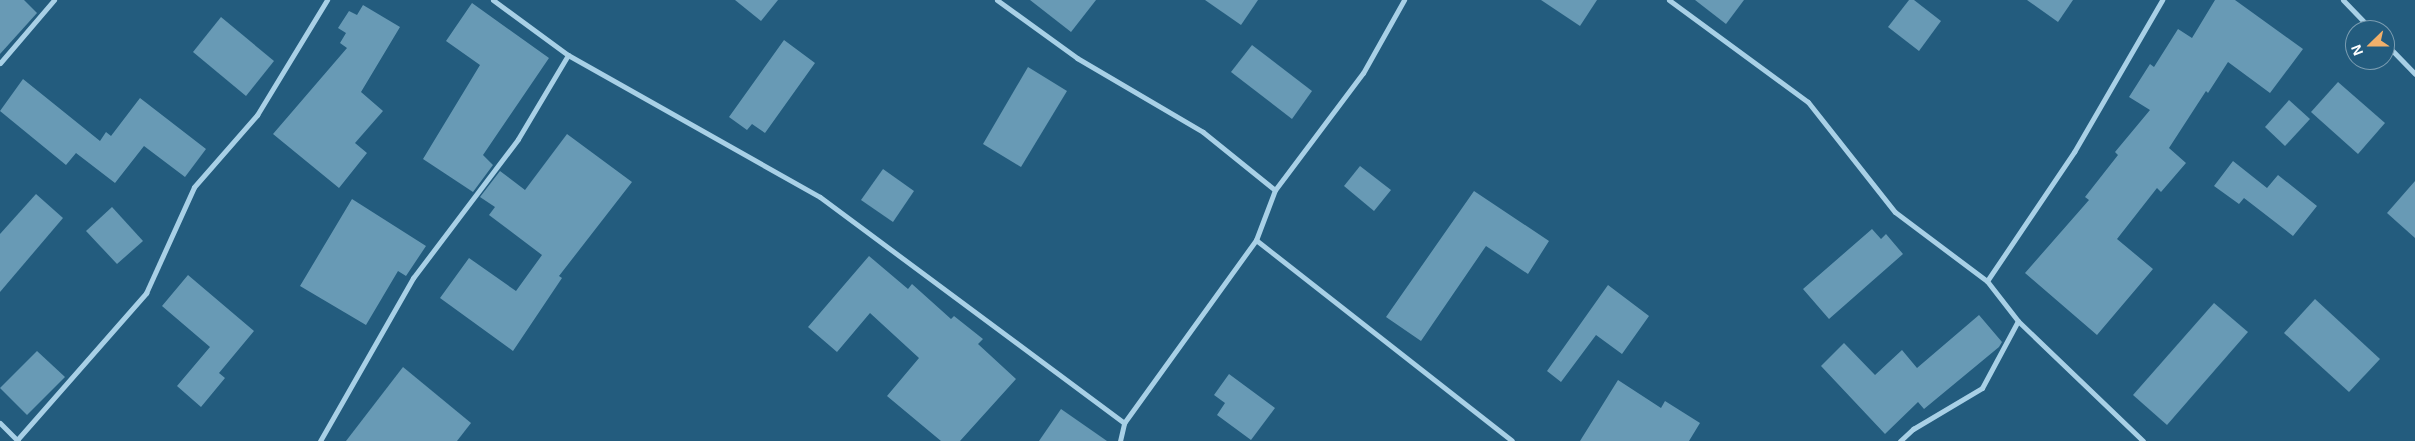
<!DOCTYPE html>
<style>
body{margin:0}
#map{position:relative;width:2415px;height:441px;overflow:hidden;background:#235c7e;font-family:Arial,sans-serif}
div>[style]{position:absolute}
[style*='--x']{left:calc(var(--x)*1px);top:calc(var(--y)*1px);width:calc(var(--w)*1px);rotate:calc(var(--a)*1deg)}
.building>*{inset:0;background:#689ab5}
.minor>*{height:5px;margin:-2.5px;padding:0 2.5px;transform-origin:2.5px;border-radius:2.5px;background:#a8d0e6}
span{translate:-50% -50%;white-space:nowrap;text-align:center;line-height:1.15;-webkit-text-stroke:4.5px #235c7e;paint-order:stroke}
.north{position:absolute;left:2345px;top:20px;width:50px;height:50px;box-sizing:border-box;background:#235c7e;border:1px solid #7b9db2;border-radius:50%;rotate:248deg;font-size:14px;font-weight:700;line-height:20px;text-align:center;color:#fff}
.north::after{content:'';display:block;margin:auto;width:18px;height:22px;background:#f1b06b;clip-path:polygon(50% 0,100% 100%,50% 72%,0 100%)}
</style>
<div id="map">
<div class="building">
<div style="clip-path:polygon(0 0,24px 0,37px 13px,0 54px)"></div>
<div style="clip-path:polygon(735px 0,778px 0,761px 21px)"></div>
<div style="clip-path:polygon(1030px 0,1096px 0,1071px 32px)"></div>
<div style="clip-path:polygon(1205px 0,1258px 0,1241px 25px)"></div>
<div style="clip-path:polygon(1541px 0,1597px 0,1580px 26px)"></div>
<div style="clip-path:polygon(1695px 0,1744px 0,1726px 24px)"></div>
<div style="clip-path:polygon(1909px 0,1914px 0,1941px 21px,1919px 51px,1888px 27px)"></div>
<div style="clip-path:polygon(2027px 0,2073px 0,2058px 22px)"></div>
<div style="clip-path:polygon(2215px 0,2235px 0,2303px 49px,2270px 93px,2228px 62px,2208px 93px,2206px 91px,2169px 148px,2186px 163px,2161px 192px,2157px 188px,2117px 239px,2153px 269px,2097px 335px,2025px 273px,2089px 200px,2085px 197px,2118px 155px,2115px 152px,2150px 110px,2129px 97px,2150px 64px,2154px 67px,2178px 29px,2192px 38px)"></div>
<div style="clip-path:polygon(472px 3px,549px 58px,483px 155px,493px 165px,473px 192px,423px 159px,480px 65px,446px 41px)"></div>
<div style="clip-path:polygon(363px 5px,400px 27px,361px 92px,383px 111px,355px 143px,367px 153px,339px 188px,273px 134px,347px 48px,340px 43px,346px 33px,338px 28px,349px 11px,357px 15px)"></div>
<div style="clip-path:polygon(221px 17px,274px 61px,246px 96px,193px 52px)"></div>
<div style="clip-path:polygon(784px 40px,815px 63px,765px 133px,752px 124px,747px 130px,729px 117px)"></div>
<div style="clip-path:polygon(1252px 45px,1312px 91px,1292px 119px,1231px 72px)"></div>
<div style="clip-path:polygon(1028px 67px,1067px 91px,1021px 167px,983px 144px)"></div>
<div style="clip-path:polygon(23px 79px,100px 141px,106px 132px,111px 136px,140px 98px,206px 149px,185px 177px,144px 146px,115px 183px,76px 153px,66px 165px,0 111px)"></div>
<div style="clip-path:polygon(2338px 82px,2385px 123px,2358px 154px,2311px 112px)"></div>
<div style="clip-path:polygon(2289px 100px,2310px 119px,2285px 146px,2265px 127px)"></div>
<div style="clip-path:polygon(567px 134px,632px 182px,559px 276px,562px 278px,513px 351px,440px 298px,469px 258px,516px 291px,542px 255px,489px 215px,495px 207px,480px 197px,500px 171px,525px 190px)"></div>
<div style="clip-path:polygon(2233px 161px,2267px 188px,2278px 175px,2317px 206px,2293px 236px,2244px 198px,2239px 204px,2214px 186px)"></div>
<div style="clip-path:polygon(1360px 166px,1391px 190px,1374px 211px,1344px 186px)"></div>
<div style="clip-path:polygon(883px 169px,914px 191px,893px 222px,861px 200px)"></div>
<div style="clip-path:polygon(2415px 181px,2415px 238px,2387px 213px)"></div>
<div style="clip-path:polygon(1474px 191px,1549px 241px,1528px 274px,1486px 246px,1421px 341px,1386px 317px)"></div>
<div style="clip-path:polygon(36px 194px,63px 218px,0 292px,0 234px)"></div>
<div style="clip-path:polygon(352px 199px,426px 246px,406px 276px,398px 271px,366px 325px,300px 286px)"></div>
<div style="clip-path:polygon(112px 207px,143px 241px,117px 264px,86px 231px)"></div>
<div style="clip-path:polygon(1872px 229px,1881px 239px,1886px 234px,1903px 254px,1829px 319px,1803px 289px)"></div>
<div style="clip-path:polygon(869px 256px,908px 289px,912px 284px,951px 319px,954px 316px,983px 339px,978px 344px,1016px 379px,960px 441px,941px 441px,887px 396px,919px 358px,870px 313px,837px 352px,808px 327px)"></div>
<div style="clip-path:polygon(188px 275px,254px 331px,219px 373px,225px 378px,201px 407px,177px 386px,210px 347px,162px 306px)"></div>
<div style="clip-path:polygon(1608px 285px,1649px 316px,1622px 354px,1596px 335px,1561px 382px,1547px 371px)"></div>
<div style="clip-path:polygon(2315px 299px,2380px 359px,2349px 392px,2284px 333px)"></div>
<div style="clip-path:polygon(2214px 303px,2248px 332px,2167px 425px,2133px 395px)"></div>
<div style="clip-path:polygon(1979px 315px,2002px 342px,1999px 347px,1924px 409px,1918px 402px,1885px 434px,1821px 366px,1844px 343px,1875px 375px,1902px 350px,1917px 368px)"></div>
<div style="clip-path:polygon(37px 351px,65px 377px,27px 415px,0 388px)"></div>
<div style="clip-path:polygon(403px 367px,471px 423px,457px 441px,346px 441px)"></div>
<div style="clip-path:polygon(1229px 374px,1275px 408px,1251px 440px,1217px 415px,1225px 403px,1214px 395px)"></div>
<div style="clip-path:polygon(1618px 380px,1661px 408px,1665px 401px,1700px 423px,1689px 441px,1580px 441px)"></div>
<div style="clip-path:polygon(1061px 409px,1107px 441px,1039px 441px)"></div>
</div>
<div class="minor">
<div style="--x:493;--y:0;--w:93;--a:36.3"></div>
<div style="--x:568;--y:55;--w:289;--a:29.4"></div>
<div style="--x:820;--y:197;--w:379;--a:36.6"></div>
<div style="--x:997;--y:0;--w:99;--a:35.9"></div>
<div style="--x:1077;--y:58;--w:146;--a:30.4"></div>
<div style="--x:1203;--y:132;--w:92;--a:38.9"></div>
<div style="--x:1669;--y:0;--w:172;--a:36.3"></div>
<div style="--x:1808;--y:102;--w:140;--a:51.7"></div>
<div style="--x:1895;--y:212;--w:115;--a:36.9"></div>
<div style="--x:1987;--y:281;--w:51;--a:52.2"></div>
<div style="--x:2018;--y:321;--w:173;--a:43.8"></div>
<div style="--x:2343;--y:0;--w:42;--a:46"></div>
<div style="--x:2385;--y:43;--w:43;--a:45.9"></div>
<div style="--x:0;--y:63;--w:83;--a:-49.4"></div>
<div style="--x:1256;--y:240;--w:325;--a:38.1"></div>
<div style="--x:1987;--y:281;--w:156;--a:-56"></div>
<div style="--x:2074;--y:152;--w:176;--a:-59.9"></div>
<div style="--x:0;--y:423;--w:25;--a:45"></div>
<div style="--x:17;--y:440;--w:196;--a:-48.7"></div>
<div style="--x:146;--y:293;--w:116;--a:-65.6"></div>
<div style="--x:194;--y:187;--w:96;--a:-48.8"></div>
<div style="--x:257;--y:115;--w:135;--a:-58.7"></div>
<div style="--x:320;--y:441;--w:188;--a:-60.3"></div>
<div style="--x:413;--y:278;--w:174;--a:-52.9"></div>
<div style="--x:518;--y:139;--w:98;--a:-59.2"></div>
<div style="--x:1120;--y:441;--w:18;--a:-77"></div>
<div style="--x:1124;--y:423;--w:226;--a:-54.2"></div>
<div style="--x:1256;--y:240;--w:53;--a:-69.2"></div>
<div style="--x:1275;--y:190;--w:146;--a:-53.1"></div>
<div style="--x:1363;--y:73;--w:84;--a:-60.7"></div>
<div style="--x:1900;--y:441;--w:18;--a:-43"></div>
<div style="--x:1913;--y:429;--w:80;--a:-30.7"></div>
<div style="--x:1982;--y:388;--w:76;--a:-61.8"></div>
</div>
<div class="north">N</div>
</div>
